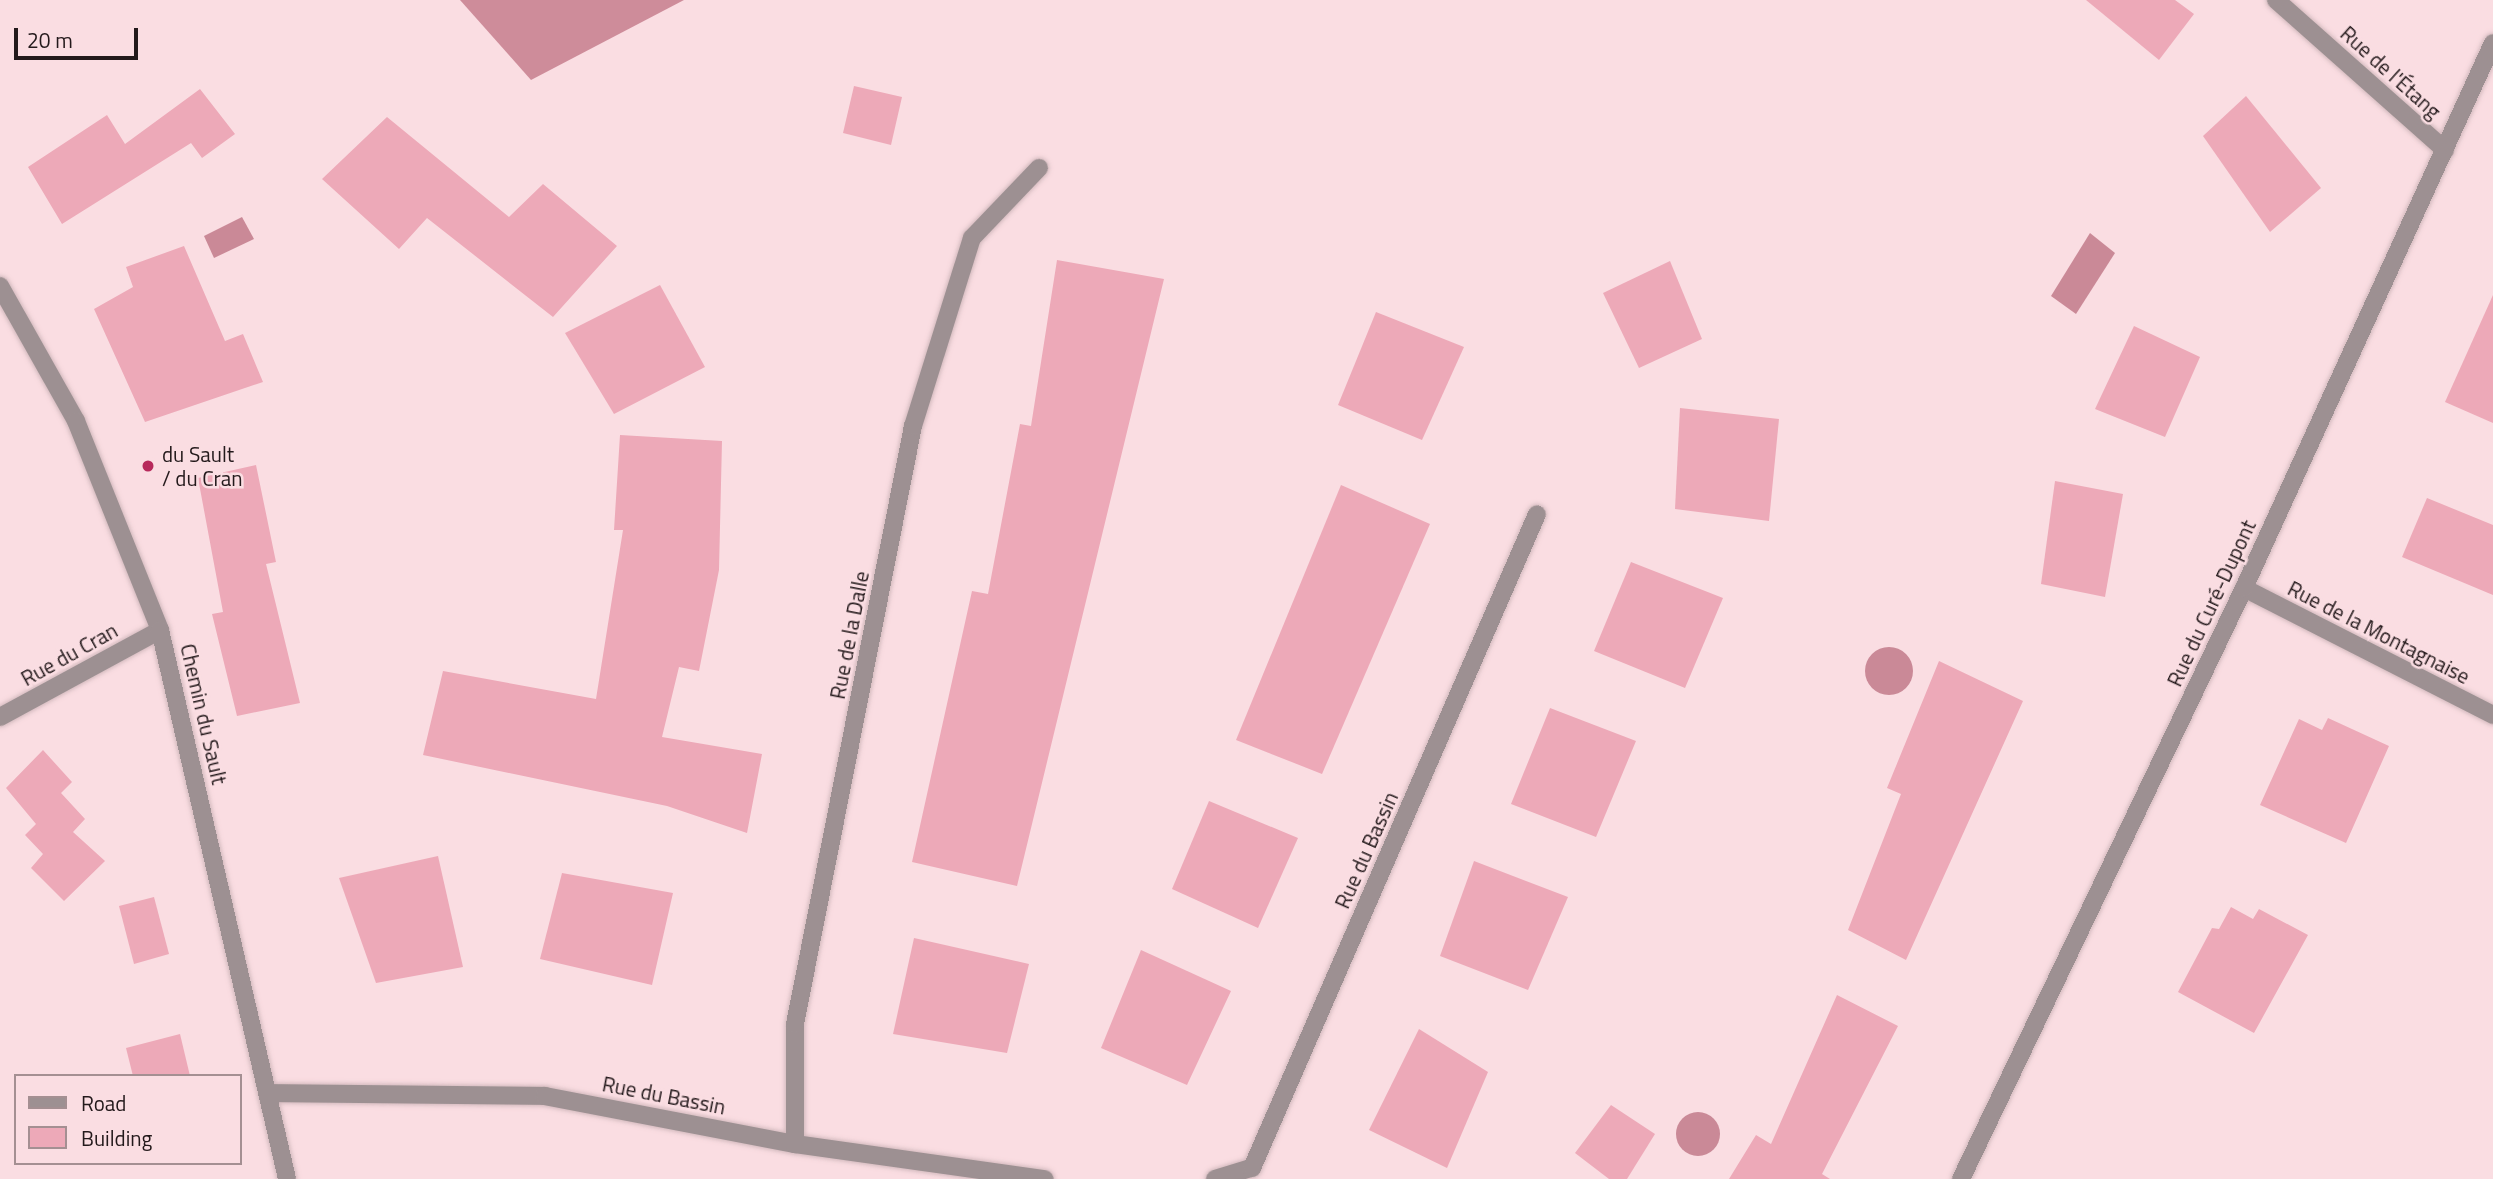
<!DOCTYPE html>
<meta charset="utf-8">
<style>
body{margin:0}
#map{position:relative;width:2493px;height:1179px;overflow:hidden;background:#fadde2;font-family:"Titillium Web",sans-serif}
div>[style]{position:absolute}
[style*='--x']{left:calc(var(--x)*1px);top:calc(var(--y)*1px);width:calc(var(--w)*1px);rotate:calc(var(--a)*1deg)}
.forest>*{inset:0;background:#ce8c9a}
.water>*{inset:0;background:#ca8997}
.round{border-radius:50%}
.building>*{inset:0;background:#eda9b8}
.roads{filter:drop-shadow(0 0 2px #d3babe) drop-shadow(0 0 2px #d3babe)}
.minor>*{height:18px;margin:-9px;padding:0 9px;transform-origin:9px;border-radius:9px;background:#9d9092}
.tertiary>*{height:18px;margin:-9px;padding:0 9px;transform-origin:9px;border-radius:9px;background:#9d9092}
.dots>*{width:19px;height:19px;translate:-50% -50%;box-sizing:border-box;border:4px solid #fadde2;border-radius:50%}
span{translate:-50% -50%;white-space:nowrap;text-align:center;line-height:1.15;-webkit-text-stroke:5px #fadde2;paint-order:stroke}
.street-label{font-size:21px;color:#23191b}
.poi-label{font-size:21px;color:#23191b}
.left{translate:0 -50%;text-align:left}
.legend{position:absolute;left:14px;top:1074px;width:228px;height:91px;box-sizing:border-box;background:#fadde2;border:2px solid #a48f92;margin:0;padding:9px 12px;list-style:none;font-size:21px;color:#23191b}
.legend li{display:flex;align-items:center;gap:14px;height:35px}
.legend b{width:35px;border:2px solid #a48f92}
.scale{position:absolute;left:14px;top:28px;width:124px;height:32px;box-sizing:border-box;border:4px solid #23191b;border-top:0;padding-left:9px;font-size:21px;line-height:24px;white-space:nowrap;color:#23191b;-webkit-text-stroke:5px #fadde2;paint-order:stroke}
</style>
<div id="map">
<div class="forest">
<div style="clip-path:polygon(460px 0,684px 0,531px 80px)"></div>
</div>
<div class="water">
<div style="clip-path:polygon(242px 217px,254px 239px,214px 258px,204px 236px)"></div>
<div style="clip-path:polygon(2090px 233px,2115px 253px,2076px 314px,2051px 296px)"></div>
<div class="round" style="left:1865px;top:647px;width:48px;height:48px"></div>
<div class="round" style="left:1676px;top:1112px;width:44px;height:44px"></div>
</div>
<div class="building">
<div style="clip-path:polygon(2086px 0,2175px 0,2194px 14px,2159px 60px)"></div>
<div style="clip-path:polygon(854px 86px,902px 97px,891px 145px,843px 133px)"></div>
<div style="clip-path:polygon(200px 89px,235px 134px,202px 158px,191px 143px,62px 224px,28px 167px,107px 115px,125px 144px)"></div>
<div style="clip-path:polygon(2246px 96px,2321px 188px,2270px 232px,2203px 136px)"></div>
<div style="clip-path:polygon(387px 117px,509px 217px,543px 184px,617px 246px,553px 317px,427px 218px,399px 249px,322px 179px)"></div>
<div style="clip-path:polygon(184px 246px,225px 341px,243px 334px,263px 382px,145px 422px,94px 309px,133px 287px,126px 267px)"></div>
<div style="clip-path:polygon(1057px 260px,1164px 279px,1017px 886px,912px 862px,972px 591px,988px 594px,1020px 424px,1031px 426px)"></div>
<div style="clip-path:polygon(1670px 261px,1702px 339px,1639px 368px,1603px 293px)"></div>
<div style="clip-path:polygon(660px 285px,705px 367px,614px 414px,565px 333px)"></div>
<div style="clip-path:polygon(2493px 295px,2493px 423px,2445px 402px)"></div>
<div style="clip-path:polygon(1376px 312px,1464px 347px,1422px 440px,1338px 405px)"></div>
<div style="clip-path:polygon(2134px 326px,2200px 357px,2165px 437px,2095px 409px)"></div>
<div style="clip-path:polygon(1680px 408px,1779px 419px,1769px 521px,1675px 509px)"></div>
<div style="clip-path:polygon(620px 435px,722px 441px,719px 570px,699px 671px,679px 667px,662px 737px,762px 754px,747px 833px,667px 806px,423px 755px,443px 671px,596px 699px,623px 530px,614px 530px)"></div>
<div style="clip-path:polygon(256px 465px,276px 562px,266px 564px,300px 703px,237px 716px,212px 614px,223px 612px,198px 478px)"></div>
<div style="clip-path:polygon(2055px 481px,2123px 494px,2105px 597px,2041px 584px)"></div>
<div style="clip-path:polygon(1341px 485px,1430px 524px,1322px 774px,1236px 740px)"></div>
<div style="clip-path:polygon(2427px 498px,2493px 525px,2493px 595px,2402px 557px)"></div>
<div style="clip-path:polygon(1631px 562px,1723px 598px,1685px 688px,1594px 651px)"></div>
<div style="clip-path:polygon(1939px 661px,2023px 701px,1906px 960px,1848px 930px,1901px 794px,1887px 788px)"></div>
<div style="clip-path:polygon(1550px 708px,1636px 741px,1596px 837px,1511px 804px)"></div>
<div style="clip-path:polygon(2328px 718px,2389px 746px,2346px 843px,2260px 805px,2299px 719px,2322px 730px)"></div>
<div style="clip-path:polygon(43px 750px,72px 782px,61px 793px,85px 819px,73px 832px,105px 861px,64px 901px,31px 868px,43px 854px,25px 835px,36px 824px,6px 788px)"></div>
<div style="clip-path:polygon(1209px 801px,1298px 838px,1258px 928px,1172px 889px)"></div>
<div style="clip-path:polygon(438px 856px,463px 967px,376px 983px,339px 878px)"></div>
<div style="clip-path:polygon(1474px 861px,1568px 897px,1528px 990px,1440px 956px)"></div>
<div style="clip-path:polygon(562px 873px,673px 893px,652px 985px,540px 959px)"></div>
<div style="clip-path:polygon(154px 897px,169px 954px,134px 964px,119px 906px)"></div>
<div style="clip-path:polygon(2231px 907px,2253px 919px,2259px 909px,2308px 935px,2254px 1033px,2178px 992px,2212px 928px,2219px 929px)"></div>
<div style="clip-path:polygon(914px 938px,1029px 964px,1007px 1053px,893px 1034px)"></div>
<div style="clip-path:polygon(1141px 950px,1231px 991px,1187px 1085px,1101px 1048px)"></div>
<div style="clip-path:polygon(1837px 995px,1898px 1026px,1822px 1174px,1830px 1179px,1729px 1179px,1756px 1135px,1771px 1144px)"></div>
<div style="clip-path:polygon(1419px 1029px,1488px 1072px,1447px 1168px,1369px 1130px)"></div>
<div style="clip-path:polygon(180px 1034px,190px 1076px,133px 1076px,126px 1048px)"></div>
<div style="clip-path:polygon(1611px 1105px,1655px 1134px,1627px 1179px,1609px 1179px,1575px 1153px)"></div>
</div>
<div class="roads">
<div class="minor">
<div style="--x:2276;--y:0;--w:226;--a:41.6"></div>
<div style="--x:2244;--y:588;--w:280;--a:27"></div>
<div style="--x:0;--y:717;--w:182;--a:-28.5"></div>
<div style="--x:271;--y:1093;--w:274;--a:0.6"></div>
<div style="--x:545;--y:1096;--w:255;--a:10.9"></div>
<div style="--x:795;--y:1144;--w:252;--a:8"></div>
<div style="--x:795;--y:1144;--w:120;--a:-90"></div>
<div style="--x:795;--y:1024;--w:610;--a:-78.84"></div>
<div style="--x:913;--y:426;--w:197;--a:-72.6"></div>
<div style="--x:972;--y:238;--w:97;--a:-46.3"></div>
<div style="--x:1215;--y:1179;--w:39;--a:-17"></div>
<div style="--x:1252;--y:1168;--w:713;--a:-66.45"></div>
</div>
<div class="tertiary">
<div style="--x:0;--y:286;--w:155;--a:60.6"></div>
<div style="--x:76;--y:421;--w:225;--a:68.1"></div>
<div style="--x:160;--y:630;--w:563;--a:76.97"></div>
<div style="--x:1961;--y:1179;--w:655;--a:-64.41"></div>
<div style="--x:2244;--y:588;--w:599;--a:-65.45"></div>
</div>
</div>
<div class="dots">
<div style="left:148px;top:466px;background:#b7295b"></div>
</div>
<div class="street-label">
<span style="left:2391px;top:72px;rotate:42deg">Rue de l'Étang</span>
<span style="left:2211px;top:603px;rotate:-65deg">Rue du Curé-Dupont</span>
<span style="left:2379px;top:632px;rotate:27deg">Rue de la Montagnaise</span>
<span style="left:849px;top:635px;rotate:-79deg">Rue de la Dalle</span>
<span style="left:69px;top:654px;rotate:-29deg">Rue du Cran</span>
<span style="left:204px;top:714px;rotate:77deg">Chemin du Sault</span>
<span style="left:1366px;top:850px;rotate:-66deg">Rue du Bassin</span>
<span style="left:664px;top:1095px;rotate:11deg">Rue du Bassin</span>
</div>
<div class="poi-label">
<span class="left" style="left:162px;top:466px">du Sault<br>/ du Cran</span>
</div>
<ul class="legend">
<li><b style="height:9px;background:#9d9092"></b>Road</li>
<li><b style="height:19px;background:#eda9b8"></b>Building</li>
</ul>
<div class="scale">20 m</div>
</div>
